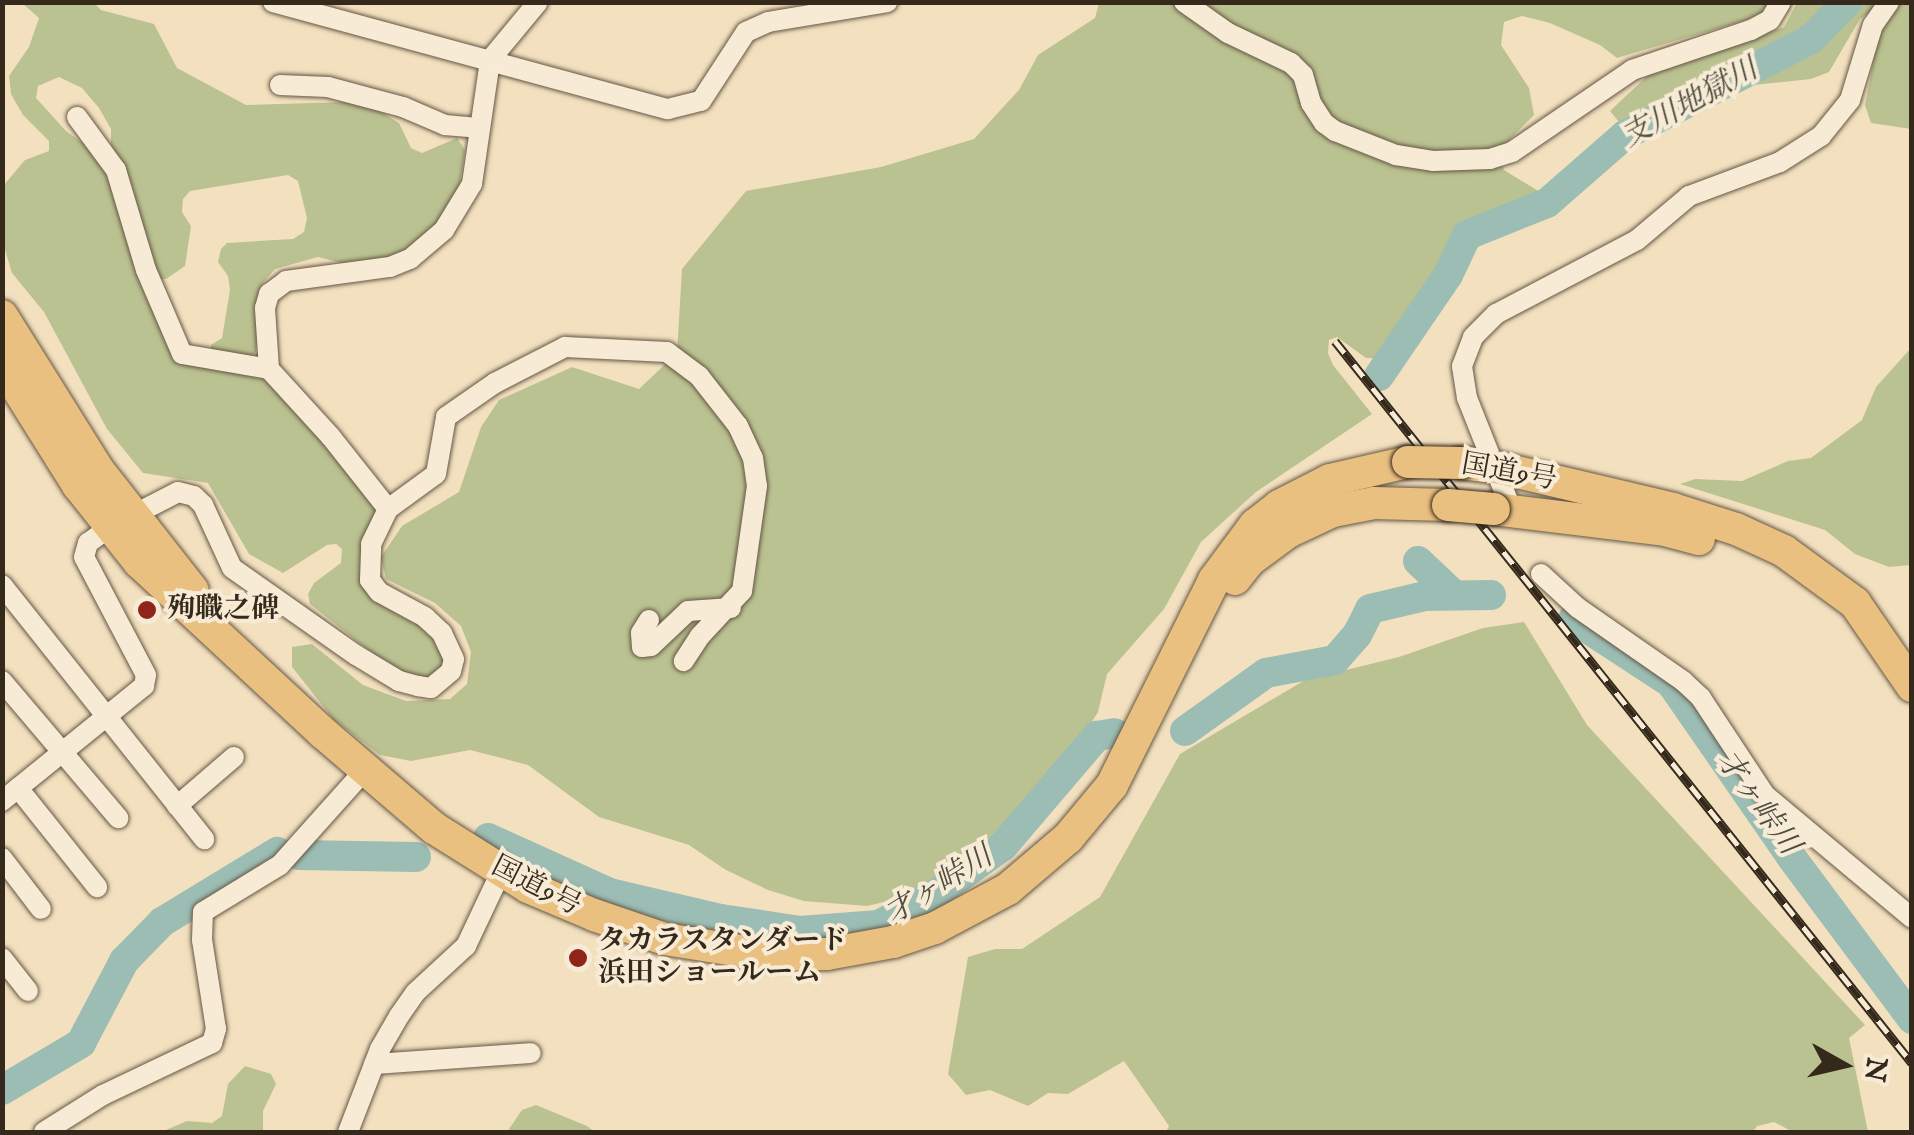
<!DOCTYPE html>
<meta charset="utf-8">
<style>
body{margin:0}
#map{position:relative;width:1914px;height:1135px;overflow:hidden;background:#f3e0bf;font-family:"IM FELL English","Noto Serif JP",serif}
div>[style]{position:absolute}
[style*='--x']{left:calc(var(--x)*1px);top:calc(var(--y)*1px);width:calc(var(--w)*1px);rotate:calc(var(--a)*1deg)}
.green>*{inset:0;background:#bbc291}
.river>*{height:30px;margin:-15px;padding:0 15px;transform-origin:15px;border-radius:15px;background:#9bbdb4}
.roads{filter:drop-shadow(0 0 2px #645744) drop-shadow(0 0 2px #645744)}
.minor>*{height:20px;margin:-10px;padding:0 10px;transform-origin:10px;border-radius:10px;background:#f7ebd5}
.trunk>*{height:32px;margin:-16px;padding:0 16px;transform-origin:16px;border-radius:16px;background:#eac080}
.rail>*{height:9px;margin-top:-4.5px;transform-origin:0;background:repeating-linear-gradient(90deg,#f7ebd5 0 15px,#35291b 0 30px);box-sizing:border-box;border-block:2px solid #35291b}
.bridges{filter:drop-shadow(0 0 2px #35291b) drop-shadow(0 0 2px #35291b)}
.trunk-bridge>*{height:32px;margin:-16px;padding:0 16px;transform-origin:16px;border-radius:16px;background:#eac080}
.dots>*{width:28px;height:28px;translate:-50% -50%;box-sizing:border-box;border:5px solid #f7ebd5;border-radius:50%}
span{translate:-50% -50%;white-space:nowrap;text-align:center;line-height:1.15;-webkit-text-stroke:8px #f7ebd5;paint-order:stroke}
.street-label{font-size:28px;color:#35291b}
.poi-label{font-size:28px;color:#35291b;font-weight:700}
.left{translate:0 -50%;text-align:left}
.water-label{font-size:30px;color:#4e4e41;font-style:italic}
.frame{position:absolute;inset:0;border:5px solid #35291b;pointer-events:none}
.north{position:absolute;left:1794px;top:1015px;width:100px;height:100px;-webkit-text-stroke:8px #f7ebd5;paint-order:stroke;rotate:98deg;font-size:28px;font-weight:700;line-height:40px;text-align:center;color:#35291b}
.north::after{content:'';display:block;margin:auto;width:35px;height:45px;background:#35291b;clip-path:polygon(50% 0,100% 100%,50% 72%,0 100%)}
</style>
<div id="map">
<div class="green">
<div style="clip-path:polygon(22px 3px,94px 3px,101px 10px,154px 24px,177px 68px,246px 105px,346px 102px,378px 110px,399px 123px,411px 148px,422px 153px,457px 138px,465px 150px,459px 190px,446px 218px,416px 245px,388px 262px,354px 266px,318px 257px,275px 269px,262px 284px,256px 351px,252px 357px,211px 353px,211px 345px,222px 338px,230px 290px,228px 276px,218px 262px,221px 249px,227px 243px,293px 239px,304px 232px,307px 218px,298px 181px,288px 175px,190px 191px,183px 199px,182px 212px,191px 226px,185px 266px,166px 279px,155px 279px,124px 167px,111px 145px,111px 129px,99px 108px,82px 88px,59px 77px,38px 86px,36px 98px,66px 131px,98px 154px,110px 176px,175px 355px,252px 371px,282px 394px,326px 441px,376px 510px,362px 577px,427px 626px,447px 659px,441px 674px,425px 683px,400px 675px,310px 604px,308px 594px,314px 583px,341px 563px,342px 549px,336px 544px,327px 545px,283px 573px,249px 554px,208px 483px,143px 473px,107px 429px,44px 312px,12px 273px,3px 243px,3px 186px,25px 160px,49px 151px,49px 141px,23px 115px,11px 94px,9px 76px,29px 47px,39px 18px)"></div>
<div style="clip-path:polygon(1099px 3px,1770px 3px,1762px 13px,1746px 20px,1617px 58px,1600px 45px,1550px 23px,1522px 16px,1504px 22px,1501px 45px,1529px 88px,1534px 115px,1503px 146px,1501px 161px,1504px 170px,1540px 192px,1543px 200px,1457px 236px,1442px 275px,1385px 359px,1366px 358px,1337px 337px,1329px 340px,1328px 353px,1333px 365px,1372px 414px,1256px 492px,1201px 542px,1164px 609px,1107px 674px,1098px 712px,1070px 757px,1003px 834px,905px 897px,867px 906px,804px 901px,768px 890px,726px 870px,689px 845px,599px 817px,528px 765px,470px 750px,411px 761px,380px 755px,334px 720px,292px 667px,292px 647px,312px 644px,363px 685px,406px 701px,450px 699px,467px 684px,471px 652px,461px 626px,435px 603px,386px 579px,381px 557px,402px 526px,459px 492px,481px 427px,499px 400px,572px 367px,639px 389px,677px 353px,682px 269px,746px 191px,881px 167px,974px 139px,1019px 90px,1038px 55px,1095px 18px)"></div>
<div style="clip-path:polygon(1797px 3px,1911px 3px,1911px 129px,1871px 123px,1865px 105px,1877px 42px,1873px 10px,1860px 19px,1829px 72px,1811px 79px,1733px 87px,1688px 98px,1656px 116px,1632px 123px,1619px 122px,1610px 111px,1647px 76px,1784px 27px)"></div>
<div style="clip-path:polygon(1911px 348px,1911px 565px,1889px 567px,1855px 554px,1825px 530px,1680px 484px,1695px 479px,1742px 481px,1788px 461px,1811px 458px,1862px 420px,1876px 387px)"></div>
<div style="clip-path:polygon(1524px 622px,1587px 725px,1865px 1025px,1849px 1038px,1868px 1132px,1793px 1132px,1774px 1122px,1757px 1126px,1753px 1132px,1166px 1132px,1169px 1126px,1124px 1061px,1068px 1094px,1048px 1093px,1028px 1106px,990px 1090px,966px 1095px,948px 1074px,968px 957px,995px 949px,1022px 949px,1100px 897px,1180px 754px,1305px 680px,1399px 657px,1483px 628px)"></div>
<div style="clip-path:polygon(245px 1066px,271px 1074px,276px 1084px,263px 1111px,263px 1132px,161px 1132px,187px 1121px,212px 1123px,222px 1116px,228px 1084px)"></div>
<div style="clip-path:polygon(536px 1105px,587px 1126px,595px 1132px,507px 1132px,522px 1110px)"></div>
</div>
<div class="river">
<div style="--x:1379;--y:376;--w:122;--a:-55.7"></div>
<div style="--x:1448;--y:275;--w:44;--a:-64.6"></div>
<div style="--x:1467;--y:235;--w:86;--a:-21.8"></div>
<div style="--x:1547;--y:203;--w:103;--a:-41.1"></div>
<div style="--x:1625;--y:135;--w:209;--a:-27.3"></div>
<div style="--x:1811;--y:39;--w:52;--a:-45.8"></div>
<div style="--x:1418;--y:561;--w:48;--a:43.3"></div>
<div style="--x:1573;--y:619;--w:117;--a:33.1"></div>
<div style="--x:1671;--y:683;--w:213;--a:55.3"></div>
<div style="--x:1792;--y:858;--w:201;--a:53.3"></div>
<div style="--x:1185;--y:731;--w:100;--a:-35.6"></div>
<div style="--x:1266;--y:673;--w:70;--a:-10.7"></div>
<div style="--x:1335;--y:660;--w:33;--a:-49"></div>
<div style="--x:1357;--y:635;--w:29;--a:-63"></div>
<div style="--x:1370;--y:609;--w:57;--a:-13.3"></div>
<div style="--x:1425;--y:596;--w:66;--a:-0.9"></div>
<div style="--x:488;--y:838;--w:134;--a:24.3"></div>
<div style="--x:610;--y:893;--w:114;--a:13.2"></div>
<div style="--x:721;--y:919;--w:80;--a:8.6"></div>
<div style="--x:800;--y:931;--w:79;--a:-4.3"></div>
<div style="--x:879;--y:925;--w:66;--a:-28.9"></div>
<div style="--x:937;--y:893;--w:81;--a:-35.5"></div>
<div style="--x:1003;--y:846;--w:145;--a:-49.5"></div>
<div style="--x:1097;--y:736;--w:18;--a:-9"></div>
<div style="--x:299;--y:855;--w:117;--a:1"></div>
<div style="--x:2;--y:1090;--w:92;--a:-30.7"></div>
<div style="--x:81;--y:1043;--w:93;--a:-62.3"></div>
<div style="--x:124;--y:961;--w:54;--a:-45.7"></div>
<div style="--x:162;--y:922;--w:135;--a:-31.3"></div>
</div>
<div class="roads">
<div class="minor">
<div style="--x:273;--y:2;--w:409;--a:15.2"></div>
<div style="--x:668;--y:109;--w:34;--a:-14"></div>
<div style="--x:701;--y:101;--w:82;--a:-56.9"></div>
<div style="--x:746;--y:32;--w:24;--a:-24"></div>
<div style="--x:768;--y:22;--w:121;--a:-9.5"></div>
<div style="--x:1184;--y:2;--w:54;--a:35.2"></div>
<div style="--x:1228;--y:33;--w:70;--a:25.5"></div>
<div style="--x:1291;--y:63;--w:17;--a:45"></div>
<div style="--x:1303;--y:75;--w:29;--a:74"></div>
<div style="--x:1311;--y:103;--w:24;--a:57"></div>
<div style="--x:1324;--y:123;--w:14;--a:36"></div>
<div style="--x:1335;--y:131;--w:66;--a:21.5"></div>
<div style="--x:1396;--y:155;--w:37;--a:9"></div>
<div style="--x:1433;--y:161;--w:57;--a:-2"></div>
<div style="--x:1490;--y:159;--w:23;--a:-18"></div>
<div style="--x:1512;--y:152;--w:145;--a:-34.3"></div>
<div style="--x:1632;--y:70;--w:126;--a:-18.6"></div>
<div style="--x:1751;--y:30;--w:21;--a:-28"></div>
<div style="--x:1770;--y:20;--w:21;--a:-59"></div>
<div style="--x:280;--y:85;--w:48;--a:2.4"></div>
<div style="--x:328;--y:87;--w:78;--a:14.9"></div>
<div style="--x:403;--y:107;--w:46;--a:23.2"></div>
<div style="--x:445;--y:125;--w:33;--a:5"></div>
<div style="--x:77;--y:117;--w:66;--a:53.7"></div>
<div style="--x:116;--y:170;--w:104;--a:73.3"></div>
<div style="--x:146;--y:270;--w:91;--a:66.8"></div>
<div style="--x:182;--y:354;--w:88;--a:9.8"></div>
<div style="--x:388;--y:509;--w:59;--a:-36.1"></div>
<div style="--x:436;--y:474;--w:58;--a:-80"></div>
<div style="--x:446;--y:417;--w:60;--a:-34.8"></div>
<div style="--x:495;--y:383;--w:79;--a:-27.2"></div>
<div style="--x:565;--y:347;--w:102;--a:2.8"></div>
<div style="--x:667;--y:352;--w:40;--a:37"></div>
<div style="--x:699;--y:376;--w:63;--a:52"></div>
<div style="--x:738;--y:426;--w:35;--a:65"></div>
<div style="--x:753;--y:458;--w:28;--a:82"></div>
<div style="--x:757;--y:486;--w:106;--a:98.1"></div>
<div style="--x:742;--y:591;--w:62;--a:133"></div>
<div style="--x:700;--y:636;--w:30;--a:123"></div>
<div style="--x:1512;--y:511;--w:122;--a:-111.7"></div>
<div style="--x:1467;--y:398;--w:32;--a:-99"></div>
<div style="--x:1462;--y:366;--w:31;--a:-69"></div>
<div style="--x:1473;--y:337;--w:33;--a:-45"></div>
<div style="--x:1496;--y:314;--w:159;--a:-27.7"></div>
<div style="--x:1637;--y:240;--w:68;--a:-40.2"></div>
<div style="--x:1689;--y:196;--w:97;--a:-20.5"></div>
<div style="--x:1780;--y:162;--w:49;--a:-32.4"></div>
<div style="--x:1821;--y:136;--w:46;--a:-51.1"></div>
<div style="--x:1850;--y:100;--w:78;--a:-73"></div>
<div style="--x:1873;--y:25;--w:28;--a:-55"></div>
<div style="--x:1541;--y:574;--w:50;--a:42.6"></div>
<div style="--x:1578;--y:608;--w:128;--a:34.8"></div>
<div style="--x:1683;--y:681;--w:25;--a:43"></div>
<div style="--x:1701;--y:698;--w:116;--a:56.6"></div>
<div style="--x:1765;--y:795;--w:192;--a:39.9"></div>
<div style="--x:2;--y:585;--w:325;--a:51.5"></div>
<div style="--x:649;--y:620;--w:15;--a:122"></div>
<div style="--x:641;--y:633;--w:14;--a:86"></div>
<div style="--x:642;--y:647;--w:9;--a:-6"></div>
<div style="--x:651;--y:646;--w:51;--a:-43.4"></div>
<div style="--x:688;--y:611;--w:43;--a:-4"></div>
<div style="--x:2;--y:681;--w:180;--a:49.7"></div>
<div style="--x:18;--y:788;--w:127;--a:51.4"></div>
<div style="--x:2;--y:801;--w:183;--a:-39"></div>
<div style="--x:144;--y:686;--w:11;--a:-80"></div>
<div style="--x:146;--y:675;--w:133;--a:-117.7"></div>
<div style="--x:84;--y:557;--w:15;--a:-74"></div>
<div style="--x:88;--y:543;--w:27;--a:-36"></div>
<div style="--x:110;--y:527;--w:76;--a:-27.2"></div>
<div style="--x:178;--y:492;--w:16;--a:14"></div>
<div style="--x:194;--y:496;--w:13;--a:45"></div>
<div style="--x:203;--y:505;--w:69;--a:65.3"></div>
<div style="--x:232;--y:568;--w:151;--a:35.1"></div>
<div style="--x:356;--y:655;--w:50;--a:31.2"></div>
<div style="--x:399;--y:681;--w:20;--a:15"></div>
<div style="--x:418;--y:686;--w:13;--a:9"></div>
<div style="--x:431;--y:688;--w:26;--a:-40"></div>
<div style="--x:451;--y:671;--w:12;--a:-76"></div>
<div style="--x:454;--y:659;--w:29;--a:-115"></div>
<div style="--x:442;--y:633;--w:23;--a:-137"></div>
<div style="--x:425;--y:617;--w:52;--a:-151.5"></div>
<div style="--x:379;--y:592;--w:15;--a:-127"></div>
<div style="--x:370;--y:580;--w:36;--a:-88"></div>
<div style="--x:371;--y:544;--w:39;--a:-64"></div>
<div style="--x:388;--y:509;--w:92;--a:-128.4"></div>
<div style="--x:331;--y:437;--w:92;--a:-132.4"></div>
<div style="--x:269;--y:369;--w:61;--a:-93.8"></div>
<div style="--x:265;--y:308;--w:15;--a:-74"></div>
<div style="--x:269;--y:294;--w:21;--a:-37"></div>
<div style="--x:286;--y:281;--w:105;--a:-7.7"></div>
<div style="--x:390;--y:267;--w:22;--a:-22"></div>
<div style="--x:410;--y:259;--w:45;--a:-40.5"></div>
<div style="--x:444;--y:230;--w:54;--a:-58.7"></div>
<div style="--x:472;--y:184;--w:125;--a:-81.7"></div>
<div style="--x:490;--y:60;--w:75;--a:-50.4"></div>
<div style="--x:177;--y:806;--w:75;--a:-40.7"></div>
<div style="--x:2;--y:858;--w:64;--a:52.6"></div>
<div style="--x:2;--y:958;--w:42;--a:51.8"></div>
<div style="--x:374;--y:1064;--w:157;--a:-4"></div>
<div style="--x:44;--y:1132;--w:70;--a:-32.1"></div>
<div style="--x:103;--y:1095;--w:121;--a:-25.5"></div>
<div style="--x:212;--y:1043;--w:15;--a:-74"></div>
<div style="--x:216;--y:1029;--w:90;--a:-98.9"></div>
<div style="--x:202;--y:940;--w:28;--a:-88"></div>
<div style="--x:203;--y:912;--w:90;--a:-31.4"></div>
<div style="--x:280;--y:865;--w:127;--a:-48.2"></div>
<div style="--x:348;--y:1132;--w:89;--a:-68.9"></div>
<div style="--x:380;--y:1049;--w:38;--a:-60"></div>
<div style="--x:399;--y:1016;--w:29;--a:-55"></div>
<div style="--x:416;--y:992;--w:68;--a:-42.6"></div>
<div style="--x:466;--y:946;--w:82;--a:-64.7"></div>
</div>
<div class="trunk">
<div style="--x:2;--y:316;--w:183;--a:58"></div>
<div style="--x:99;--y:471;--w:152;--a:51.9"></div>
<div style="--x:2;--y:364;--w:143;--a:57.9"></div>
<div style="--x:78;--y:485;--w:98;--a:51.6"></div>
<div style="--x:139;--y:562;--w:250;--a:42.9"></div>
<div style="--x:322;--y:732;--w:148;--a:40.6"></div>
<div style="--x:434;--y:828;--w:111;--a:32.1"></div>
<div style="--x:528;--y:887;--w:72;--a:23"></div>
<div style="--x:594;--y:915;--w:75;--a:18.7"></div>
<div style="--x:665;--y:939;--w:102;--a:9"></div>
<div style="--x:766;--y:955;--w:61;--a:-0.9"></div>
<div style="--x:827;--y:954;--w:67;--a:-10.3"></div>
<div style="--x:893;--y:942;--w:44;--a:-18.4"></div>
<div style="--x:935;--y:928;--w:83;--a:-28.1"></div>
<div style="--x:1008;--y:889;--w:79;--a:-40.4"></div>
<div style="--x:1068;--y:838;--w:69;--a:-50.3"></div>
<div style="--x:1112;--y:785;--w:229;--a:-63.5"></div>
<div style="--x:1214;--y:580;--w:69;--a:-53.3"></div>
<div style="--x:1255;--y:525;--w:31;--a:-38"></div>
<div style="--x:1279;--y:506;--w:57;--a:-27"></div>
<div style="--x:1330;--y:480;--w:80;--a:-13"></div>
<div style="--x:1461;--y:463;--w:35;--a:7"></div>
<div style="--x:1496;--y:467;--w:182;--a:13.3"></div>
<div style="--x:1673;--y:509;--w:66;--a:17.6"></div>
<div style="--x:1736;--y:529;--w:53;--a:24.6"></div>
<div style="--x:1784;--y:551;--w:88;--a:36.2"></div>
<div style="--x:1855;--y:603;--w:101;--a:55.5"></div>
<div style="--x:1494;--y:509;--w:172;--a:7"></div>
<div style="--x:1665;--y:530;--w:35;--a:15"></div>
<div style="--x:1235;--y:579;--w:24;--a:-52"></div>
<div style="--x:1250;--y:560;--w:47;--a:-36.4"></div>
<div style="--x:1288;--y:532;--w:50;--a:-25"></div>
<div style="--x:1333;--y:511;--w:42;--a:-11"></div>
<div style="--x:1374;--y:503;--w:74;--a:1.5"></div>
</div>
</div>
<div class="rail">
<div style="--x:1335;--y:341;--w:924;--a:51.37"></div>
</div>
<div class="bridges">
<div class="trunk-bridge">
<div style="--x:1408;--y:462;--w:53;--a:1.1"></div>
<div style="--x:1448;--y:505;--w:46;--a:5"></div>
</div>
</div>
<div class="dots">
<div style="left:147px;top:610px;background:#8f2418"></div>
<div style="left:578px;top:958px;background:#8f2418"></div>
</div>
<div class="street-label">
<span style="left:1509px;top:473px;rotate:10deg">国道9号</span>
<span style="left:536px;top:887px;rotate:27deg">国道9号</span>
</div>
<div class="poi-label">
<span class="left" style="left:167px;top:610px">殉職之碑</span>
<span class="left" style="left:598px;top:958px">タカラスタンダード<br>浜田ショールーム</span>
</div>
<div class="water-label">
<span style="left:1690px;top:104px;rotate:-29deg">支川地獄川</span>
<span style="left:1757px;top:803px;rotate:54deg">才ヶ峠川</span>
<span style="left:939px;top:886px;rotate:-32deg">才ヶ峠川</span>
</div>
<div class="frame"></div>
<div class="north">N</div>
</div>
